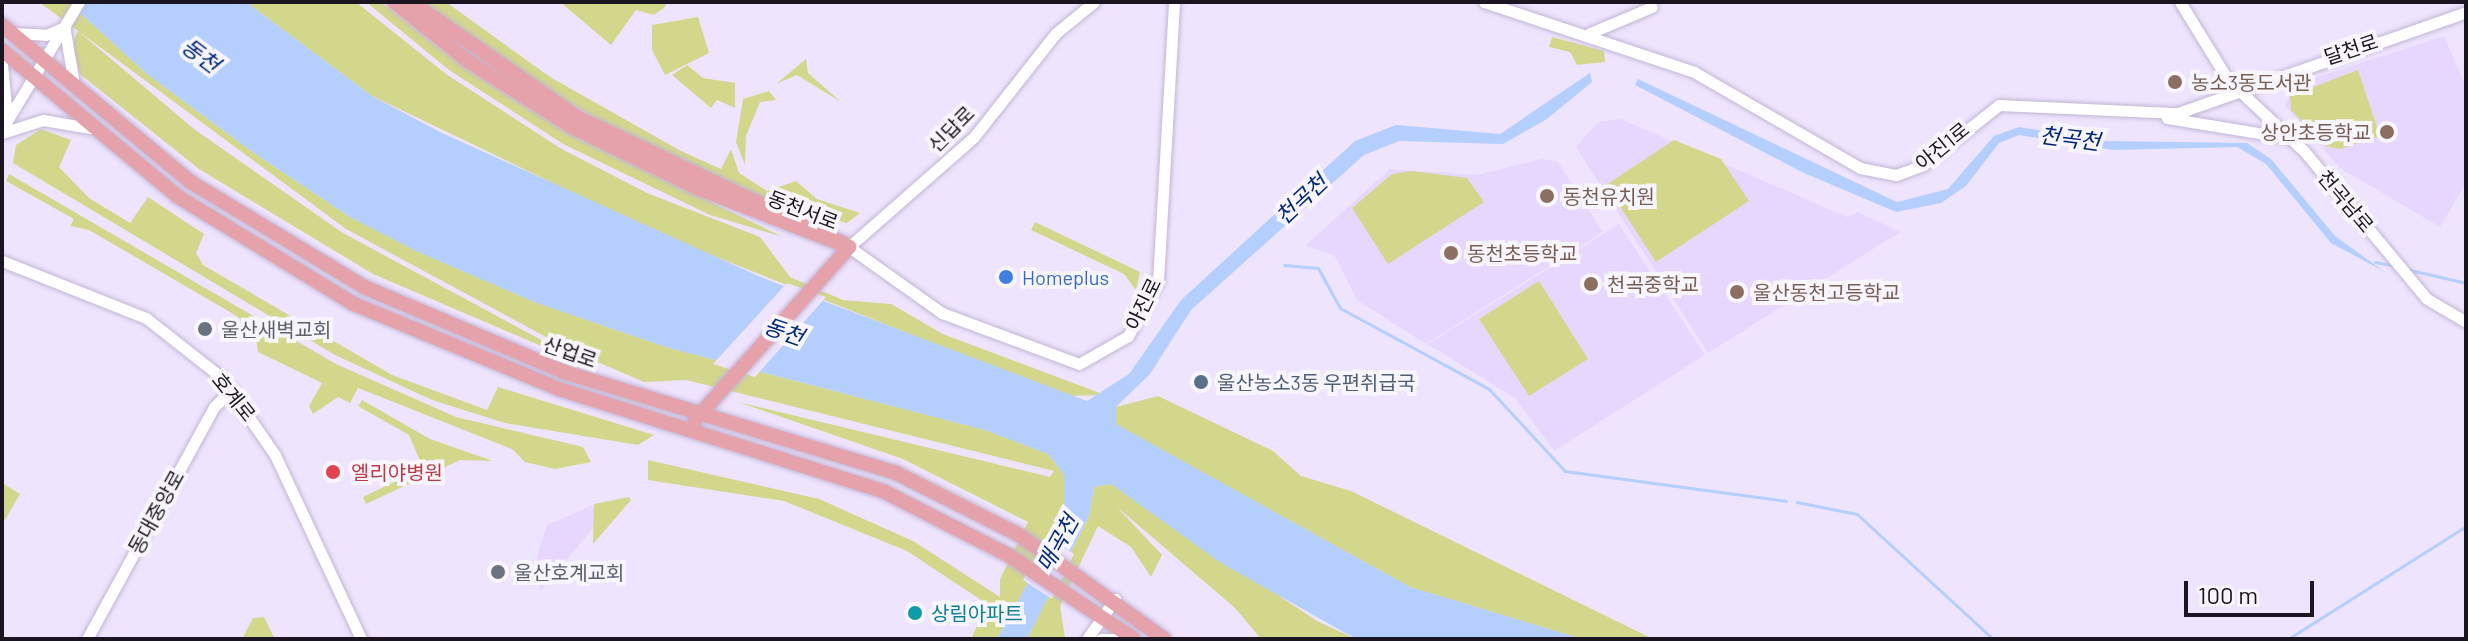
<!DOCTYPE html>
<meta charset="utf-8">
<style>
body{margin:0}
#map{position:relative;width:2468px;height:641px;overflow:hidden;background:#efe4fe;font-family:Barlow,"Noto Sans KR",sans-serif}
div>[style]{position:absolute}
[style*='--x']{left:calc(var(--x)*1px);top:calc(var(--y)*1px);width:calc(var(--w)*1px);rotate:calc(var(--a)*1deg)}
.built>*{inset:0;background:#e7d7fe}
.green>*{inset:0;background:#d3d78c}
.water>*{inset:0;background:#b4cffe}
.pier>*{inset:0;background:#efe4fe}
.stream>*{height:3px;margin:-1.5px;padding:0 1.5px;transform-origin:1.5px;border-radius:1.5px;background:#b4cffe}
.roads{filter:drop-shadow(0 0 2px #c1b5d3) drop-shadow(0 0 2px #c1b5d3)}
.minor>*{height:11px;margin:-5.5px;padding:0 5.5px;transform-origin:5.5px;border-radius:5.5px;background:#fff}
.major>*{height:14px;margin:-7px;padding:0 7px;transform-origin:7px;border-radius:7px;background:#e5a2aa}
.dots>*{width:22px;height:22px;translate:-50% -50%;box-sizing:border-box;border:4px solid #f8f6fc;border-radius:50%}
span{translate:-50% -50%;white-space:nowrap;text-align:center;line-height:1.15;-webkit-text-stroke:8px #f8f6fc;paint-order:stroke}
.street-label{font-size:20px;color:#1a1520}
.education-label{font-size:20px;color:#785e54}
.left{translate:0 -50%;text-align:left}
.right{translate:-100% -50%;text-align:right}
.shop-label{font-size:20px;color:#366cbe}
.worship-label{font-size:20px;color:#5b616d}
.service-label{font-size:20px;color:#4e5e75}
.health-label{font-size:20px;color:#be3a42}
.culture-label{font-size:20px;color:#0d838f}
.water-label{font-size:22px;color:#00267a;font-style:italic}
.frame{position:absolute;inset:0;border:4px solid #1a1520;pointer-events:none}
.scale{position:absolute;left:2184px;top:581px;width:130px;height:36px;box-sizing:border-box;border:4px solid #1a1520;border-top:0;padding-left:10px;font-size:24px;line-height:28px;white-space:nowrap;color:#1a1520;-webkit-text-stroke:6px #f8f6fc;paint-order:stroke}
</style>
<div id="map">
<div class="built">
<div style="clip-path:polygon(2444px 36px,2466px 87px,2466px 183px,2440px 227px,2340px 168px,2285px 105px,2296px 84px)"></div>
<div style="clip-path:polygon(1621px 119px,1847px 217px,1858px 212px,1900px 232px,1708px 353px,1576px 147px,1598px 122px)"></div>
<div style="clip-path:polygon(1542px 159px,1558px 162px,1603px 232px,1426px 344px,1357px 300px,1334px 255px,1305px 246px,1390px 169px,1476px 175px)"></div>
<div style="clip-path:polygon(1619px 224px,1705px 355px,1554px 451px,1516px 399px,1428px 344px)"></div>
<div style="clip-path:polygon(593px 505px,597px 523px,540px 592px,537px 556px,547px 525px)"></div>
</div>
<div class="green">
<div style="clip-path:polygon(39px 2px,68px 2px,147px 74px,254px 153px,350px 217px,416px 251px,537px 303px,669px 348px,985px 430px,1048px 454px,1064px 474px,1064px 517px,997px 639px,971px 639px,987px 604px,907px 551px,784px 501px,648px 480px,648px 460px,819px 499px,913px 541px,1000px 597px,1000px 579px,1028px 522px,903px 459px,738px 402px,1050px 477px,1054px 471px,686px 380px,644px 382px,574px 352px,346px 229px)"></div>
<div style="clip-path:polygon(246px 2px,356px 2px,446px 74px,560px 148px,647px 193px,760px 237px,790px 277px,843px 300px,891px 304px,943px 334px,1105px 395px,1066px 396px,661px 235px,372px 96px)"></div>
<div style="clip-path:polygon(366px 2px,381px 2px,463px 67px,567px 133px,783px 237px,710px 215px,563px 144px,449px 70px)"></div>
<div style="clip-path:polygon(423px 2px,446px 2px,550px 77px,681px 151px,721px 169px,731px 149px,739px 173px,767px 191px,796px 181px,817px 199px,860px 213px,847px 223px,785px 208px,630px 138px,534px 82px)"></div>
<div style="clip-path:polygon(560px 2px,665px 2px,666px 6px,654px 15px,636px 10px,611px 45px)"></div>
<div style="clip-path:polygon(698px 17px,709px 53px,665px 75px,652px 50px,652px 25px)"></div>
<div style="clip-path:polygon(78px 31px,194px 129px,343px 233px,597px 370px,373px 274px,199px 169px,80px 74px,72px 45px)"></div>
<div style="clip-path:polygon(1552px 37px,1604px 51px,1605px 62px,1577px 65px,1570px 52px,1549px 47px)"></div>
<div style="clip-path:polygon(806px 59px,808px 73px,841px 102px,797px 75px,776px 84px)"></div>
<div style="clip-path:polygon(687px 65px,703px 78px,735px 83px,735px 108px,717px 100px,711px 108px,672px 75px)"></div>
<div style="clip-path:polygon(2358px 70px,2380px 136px,2340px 149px,2326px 146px,2291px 110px,2290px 96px)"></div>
<div style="clip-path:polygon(769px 91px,776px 100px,760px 102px,746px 136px,745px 165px,736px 142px,743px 99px)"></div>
<div style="clip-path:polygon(41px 129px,71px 140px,59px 167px,89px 198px,130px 223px,148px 197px,204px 234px,196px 253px,203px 265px,392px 375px,487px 410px,498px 387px,654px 435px,638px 445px,505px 423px,432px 400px,335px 355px,13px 163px,16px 145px)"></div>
<div style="clip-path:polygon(1674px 140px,1721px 159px,1749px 201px,1656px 262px,1606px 185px)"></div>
<div style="clip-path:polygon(1412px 171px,1467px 178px,1484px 202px,1388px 264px,1352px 208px,1392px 174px)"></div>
<div style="clip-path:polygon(9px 174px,336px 364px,456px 417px,583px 447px,591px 462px,555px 469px,525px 462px,512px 449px,358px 388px,350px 403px,338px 397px,313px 414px,309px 406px,322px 383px,258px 352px,255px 330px,235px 315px,89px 230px,70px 226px,74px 219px,6px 181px)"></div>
<div style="clip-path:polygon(1035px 222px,1140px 272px,1136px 290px,1124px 274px,1031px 230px)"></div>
<div style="clip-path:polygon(1539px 281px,1588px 359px,1529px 396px,1479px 319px)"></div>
<div style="clip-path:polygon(1158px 396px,1273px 451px,1301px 476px,1351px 491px,1653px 639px,1582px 639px,1410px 587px,1116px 425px,1116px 407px)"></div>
<div style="clip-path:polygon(362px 400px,430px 439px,493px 461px,460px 460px,366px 504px,363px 497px,423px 468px,409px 435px,358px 406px)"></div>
<div style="clip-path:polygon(2px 483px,20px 494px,2px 525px)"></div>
<div style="clip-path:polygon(1111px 484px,1317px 621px,1356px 639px,1261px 639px,1235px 608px,1117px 507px,1162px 555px,1151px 577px,1131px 547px,1098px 526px,1060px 606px,1065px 638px,1027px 639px,1089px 516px,1094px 487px)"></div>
<div style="clip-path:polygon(629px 497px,631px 500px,593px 544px,594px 504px)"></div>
<div style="clip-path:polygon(264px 617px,275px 639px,242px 639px,253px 618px)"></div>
</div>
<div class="water">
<div style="clip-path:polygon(68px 2px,246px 2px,372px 96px,442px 133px,763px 278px,1087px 401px,1129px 374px,1181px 300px,1355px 141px,1396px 125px,1500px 134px,1590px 73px,1592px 82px,1547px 119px,1503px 144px,1399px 141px,1364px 155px,1191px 310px,1150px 374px,1116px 407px,1116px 424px,1410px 587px,1582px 639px,1356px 639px,1221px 563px,1111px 484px,1094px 487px,1089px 516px,1027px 639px,997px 639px,1064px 517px,1064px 474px,1048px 454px,985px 430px,669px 348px,537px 303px,416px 251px,350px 217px,254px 153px,147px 74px)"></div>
<div style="clip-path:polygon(1638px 79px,1897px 202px,1948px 189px,1994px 136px,2019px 127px,2105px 141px,2247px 143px,2271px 159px,2335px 236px,2385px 272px,2331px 243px,2266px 164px,2237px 147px,2113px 150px,2019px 135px,1999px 143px,1966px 186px,1941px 203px,1896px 212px,1804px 173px,1635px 85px)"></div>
</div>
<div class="pier">
<div style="clip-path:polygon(787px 283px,826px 297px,755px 377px,713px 364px)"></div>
<div style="clip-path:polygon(1047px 537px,1074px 554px,1052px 599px,1023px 580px)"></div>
</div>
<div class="stream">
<div style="--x:2375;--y:262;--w:20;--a:11"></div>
<div style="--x:1284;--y:265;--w:34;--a:5"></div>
<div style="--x:1318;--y:268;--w:46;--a:61.2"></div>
<div style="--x:1340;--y:308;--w:170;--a:28.5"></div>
<div style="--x:1489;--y:389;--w:112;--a:47.2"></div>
<div style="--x:1565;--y:471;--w:223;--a:7.7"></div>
<div style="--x:2406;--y:269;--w:62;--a:13.1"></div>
<div style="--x:1797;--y:502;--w:61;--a:11.3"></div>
<div style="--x:1857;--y:514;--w:185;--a:42.6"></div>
<div style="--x:2288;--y:639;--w:211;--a:-32.4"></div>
</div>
<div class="roads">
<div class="minor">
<div style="--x:1094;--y:2;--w:49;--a:140.8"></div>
<div style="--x:1056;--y:33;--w:132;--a:128.3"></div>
<div style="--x:974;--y:137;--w:167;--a:138.7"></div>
<div style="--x:849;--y:247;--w:114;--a:35.4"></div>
<div style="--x:942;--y:313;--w:146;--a:20.4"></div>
<div style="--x:1079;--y:364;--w:56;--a:-29.7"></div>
<div style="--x:1128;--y:336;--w:63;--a:-61.4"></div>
<div style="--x:1158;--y:281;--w:279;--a:-86.7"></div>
<div style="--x:1484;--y:2;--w:221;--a:18.4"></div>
<div style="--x:1694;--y:72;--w:192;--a:30"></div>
<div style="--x:1860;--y:168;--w:37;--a:11"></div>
<div style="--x:1896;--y:175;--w:29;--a:-20"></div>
<div style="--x:1923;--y:165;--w:97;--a:-38.3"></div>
<div style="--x:1999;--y:105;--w:179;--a:2.6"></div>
<div style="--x:2178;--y:113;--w:305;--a:-19.3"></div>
<div style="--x:2180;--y:2;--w:92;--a:58.4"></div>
<div style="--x:2228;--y:80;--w:104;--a:43.1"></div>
<div style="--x:2304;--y:151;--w:192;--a:50.3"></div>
<div style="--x:2427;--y:299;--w:45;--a:30.5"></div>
<div style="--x:65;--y:31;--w:54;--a:80.4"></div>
<div style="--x:12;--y:33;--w:34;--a:3"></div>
<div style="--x:46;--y:35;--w:21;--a:-23"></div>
<div style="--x:1590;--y:33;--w:67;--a:-22.8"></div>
<div style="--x:2;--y:65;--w:51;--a:84.4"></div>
<div style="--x:2167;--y:118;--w:118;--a:9.3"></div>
<div style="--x:2;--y:129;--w:149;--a:-58.8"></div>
<div style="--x:2;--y:133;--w:43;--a:-17.6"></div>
<div style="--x:43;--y:120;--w:48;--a:9.7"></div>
<div style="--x:2;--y:261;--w:155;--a:21.6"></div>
<div style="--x:146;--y:318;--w:95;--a:38.2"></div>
<div style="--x:221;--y:377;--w:95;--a:55.3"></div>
<div style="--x:275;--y:455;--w:203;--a:64.9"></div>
<div style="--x:87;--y:639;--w:264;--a:-61.3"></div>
<div style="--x:214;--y:407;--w:25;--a:-45"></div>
<div style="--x:1087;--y:639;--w:49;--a:-55"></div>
<div style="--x:1101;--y:639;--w:27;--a:0"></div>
</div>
<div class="major">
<div style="--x:394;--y:2;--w:95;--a:38.6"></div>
<div style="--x:468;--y:61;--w:123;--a:32.4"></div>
<div style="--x:572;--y:127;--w:139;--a:26"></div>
<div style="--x:697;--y:188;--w:163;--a:21.2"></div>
<div style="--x:411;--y:2;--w:202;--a:34.7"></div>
<div style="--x:577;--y:117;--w:297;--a:25.4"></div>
<div style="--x:2;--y:25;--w:244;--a:39.8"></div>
<div style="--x:189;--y:181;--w:205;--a:31.2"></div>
<div style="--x:364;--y:287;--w:217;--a:23"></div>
<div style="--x:564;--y:372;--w:345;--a:16.9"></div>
<div style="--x:894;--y:472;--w:140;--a:26.7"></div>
<div style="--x:1019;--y:535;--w:178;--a:35.6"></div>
<div style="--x:2;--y:50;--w:228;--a:39.8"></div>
<div style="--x:177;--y:196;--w:207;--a:31.4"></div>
<div style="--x:354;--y:304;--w:222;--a:22.5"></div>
<div style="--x:559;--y:389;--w:342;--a:17.5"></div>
<div style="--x:885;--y:492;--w:140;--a:27.1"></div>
<div style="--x:1010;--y:556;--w:149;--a:33.8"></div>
<div style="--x:695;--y:420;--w:232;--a:-48.3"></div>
</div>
</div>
<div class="dots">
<div style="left:2175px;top:82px;background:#8d6e63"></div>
<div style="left:2387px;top:132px;background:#8d6e63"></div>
<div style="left:1547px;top:196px;background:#8d6e63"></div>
<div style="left:1451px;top:253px;background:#8d6e63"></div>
<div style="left:1006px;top:277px;background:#3f7fe0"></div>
<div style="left:1591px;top:284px;background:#8d6e63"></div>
<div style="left:1737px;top:292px;background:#8d6e63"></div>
<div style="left:205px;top:329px;background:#6b7280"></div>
<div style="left:1201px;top:382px;background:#5c6f8a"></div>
<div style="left:333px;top:472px;background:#e0444e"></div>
<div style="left:498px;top:572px;background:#6b7280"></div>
<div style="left:915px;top:613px;background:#0f9aa8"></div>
</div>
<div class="street-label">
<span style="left:2351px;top:49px;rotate:-18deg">달천로</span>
<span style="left:951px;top:129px;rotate:-45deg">신답로</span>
<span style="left:1942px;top:146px;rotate:-39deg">아진1로</span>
<span style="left:2346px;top:201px;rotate:50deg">천곡남로</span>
<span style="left:803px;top:210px;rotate:21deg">동천서로</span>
<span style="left:1143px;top:304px;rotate:-64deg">아진로</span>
<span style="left:570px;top:352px;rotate:19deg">산업로</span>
<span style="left:234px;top:397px;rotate:51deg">호계로</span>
<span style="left:156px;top:512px;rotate:-61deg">동대중앙로</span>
</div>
<div class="education-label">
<span class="left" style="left:2191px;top:82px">농소3동도서관</span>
<span class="right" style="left:2371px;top:132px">상안초등학교</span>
<span class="left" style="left:1563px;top:196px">동천유치원</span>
<span class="left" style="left:1467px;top:253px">동천초등학교</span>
<span class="left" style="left:1607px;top:284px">천곡중학교</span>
<span class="left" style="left:1753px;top:292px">울산동천고등학교</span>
</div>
<div class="shop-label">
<span class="left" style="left:1022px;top:277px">Homeplus</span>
</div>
<div class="worship-label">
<span class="left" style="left:221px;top:329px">울산새벽교회</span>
<span class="left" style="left:514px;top:572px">울산호계교회</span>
</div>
<div class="service-label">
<span class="left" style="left:1217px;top:382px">울산농소3동 우편취급국</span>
</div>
<div class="health-label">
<span class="left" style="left:351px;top:472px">엘리야병원</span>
</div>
<div class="culture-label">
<span class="left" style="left:931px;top:613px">상림아파트</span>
</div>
<div class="water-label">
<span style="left:201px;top:55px;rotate:37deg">동천</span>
<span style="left:2070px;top:138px;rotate:7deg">천곡천</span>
<span style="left:1301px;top:199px;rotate:-43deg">천곡천</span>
<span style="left:784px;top:331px;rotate:19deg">동천</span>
<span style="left:1057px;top:543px;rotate:-61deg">매곡천</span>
</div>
<div class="frame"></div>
<div class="scale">100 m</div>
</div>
